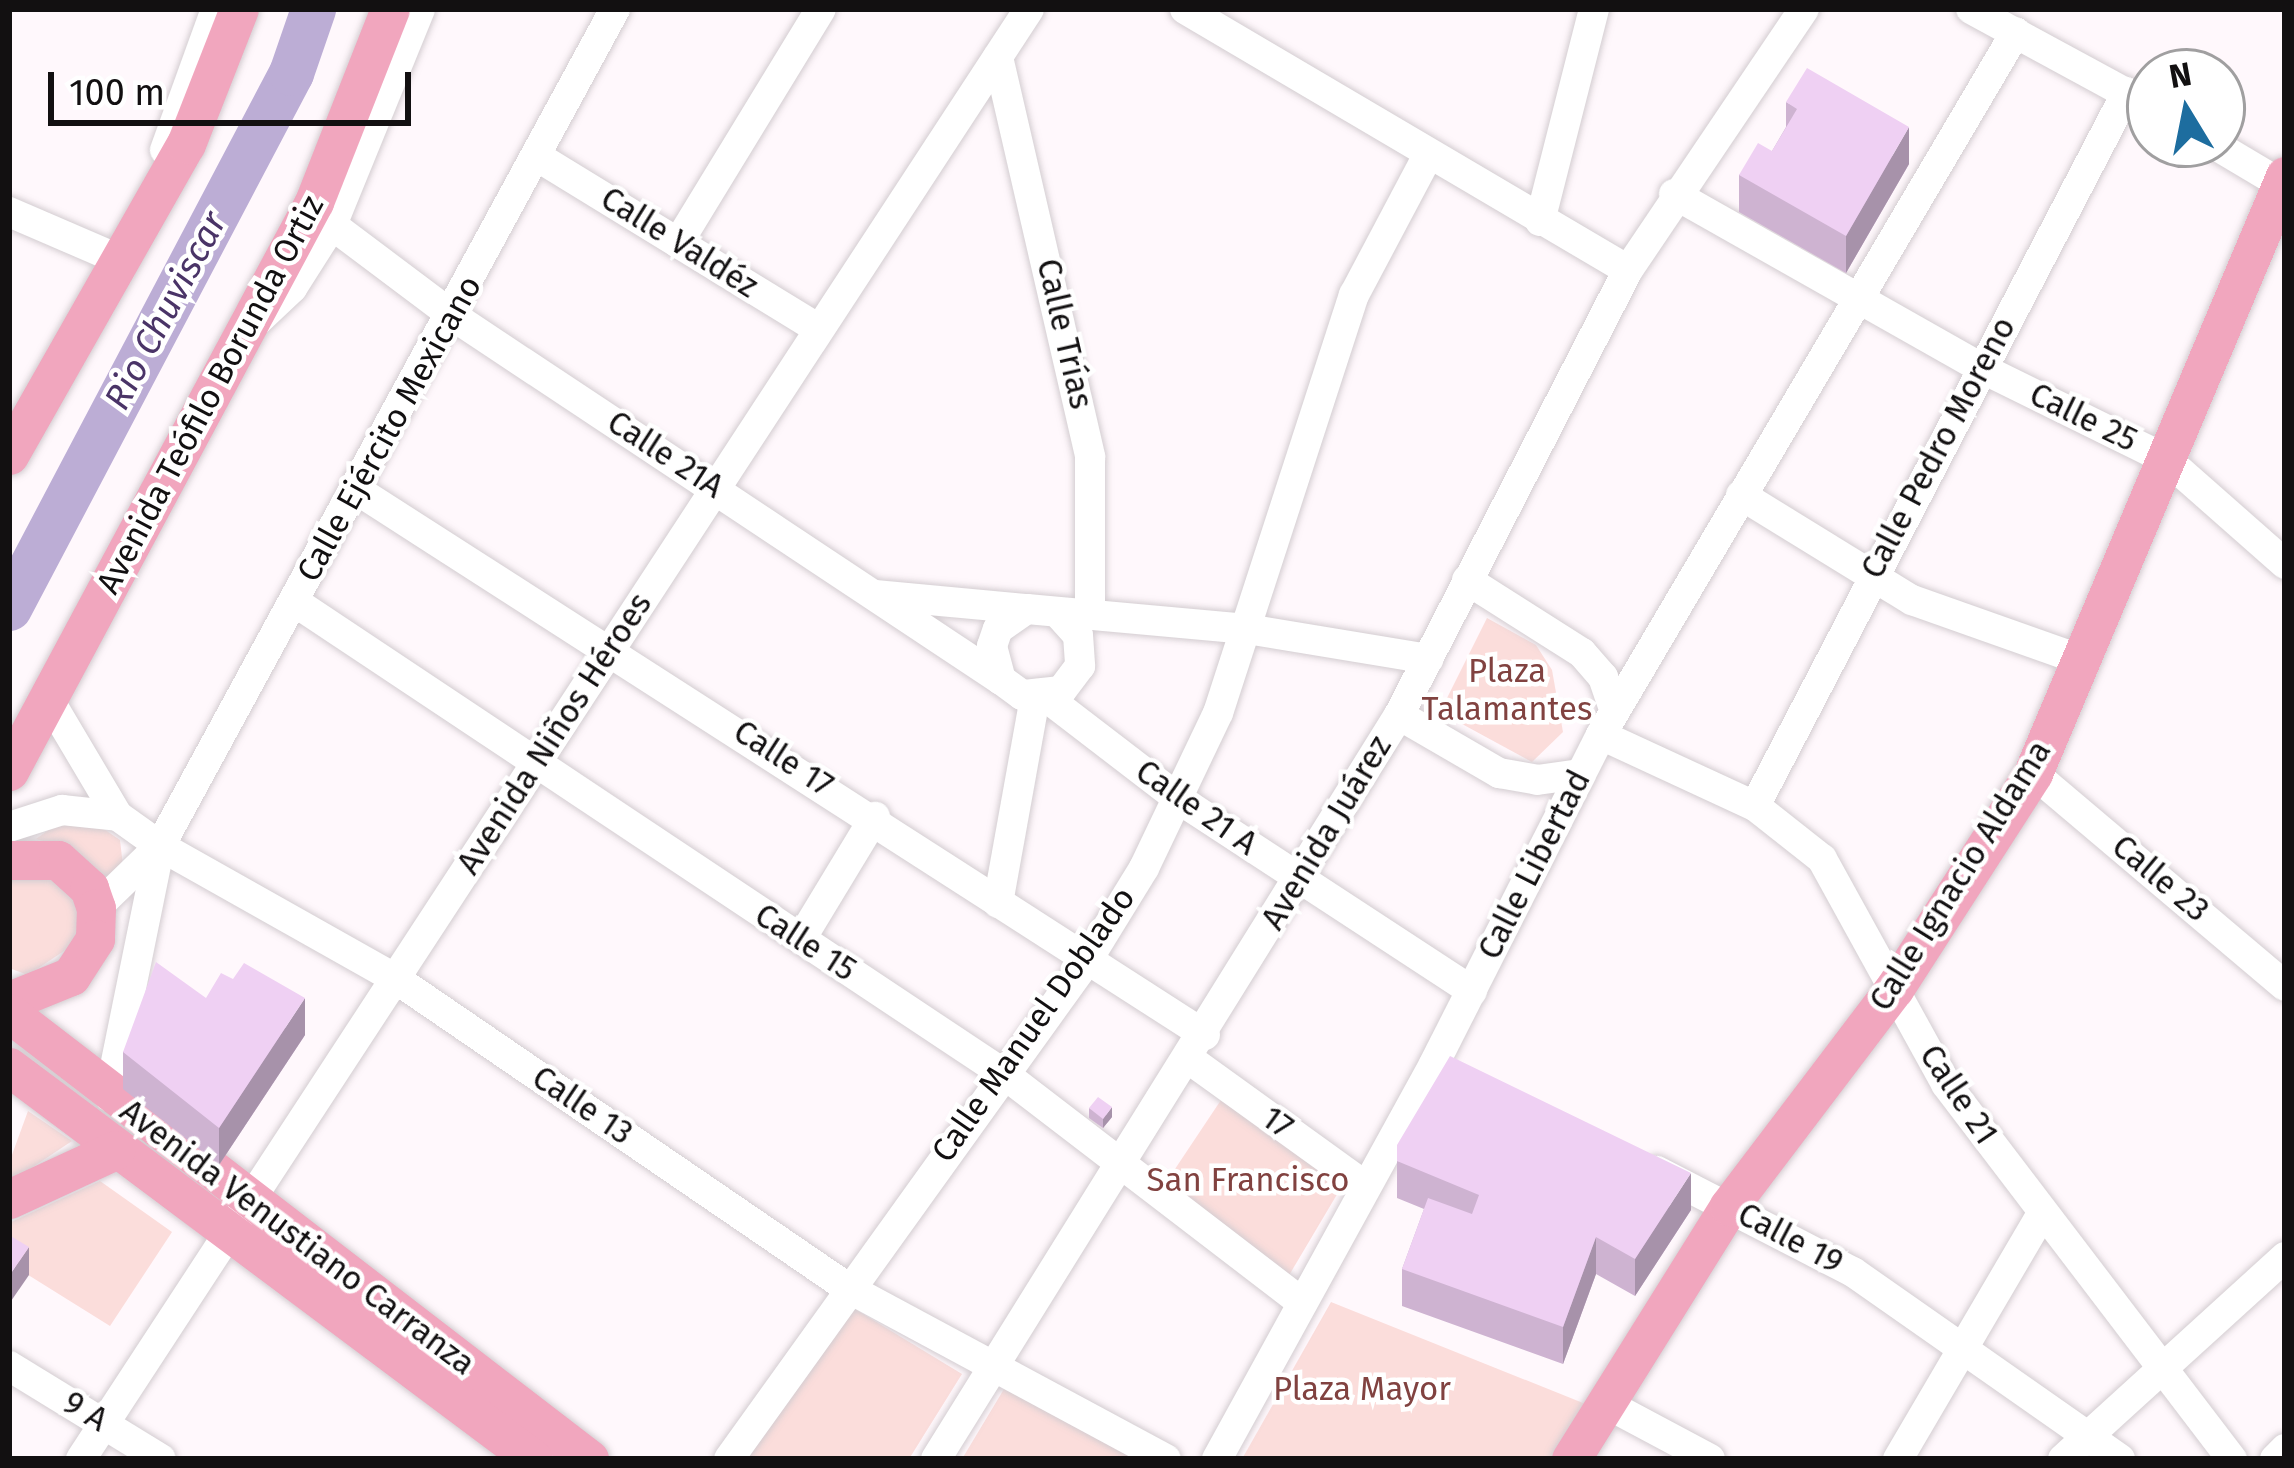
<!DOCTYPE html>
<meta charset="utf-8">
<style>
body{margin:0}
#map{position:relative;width:2294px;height:1468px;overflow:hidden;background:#fff8fc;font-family:"Fira Sans",sans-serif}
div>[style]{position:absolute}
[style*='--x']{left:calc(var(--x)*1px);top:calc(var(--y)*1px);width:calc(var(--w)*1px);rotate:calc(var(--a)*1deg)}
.green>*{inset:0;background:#fbdddb}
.river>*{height:45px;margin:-22.5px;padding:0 22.5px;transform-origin:22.5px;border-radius:22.5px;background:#bcadd5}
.roads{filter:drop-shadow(0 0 3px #d4cdd1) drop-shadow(0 0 3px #d4cdd1)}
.minor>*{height:30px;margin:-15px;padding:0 15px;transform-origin:15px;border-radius:15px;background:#fff}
.major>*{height:39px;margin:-19.5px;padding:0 19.5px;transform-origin:19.5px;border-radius:19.5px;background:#f1a6be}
.wall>*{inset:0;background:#ceb3d1}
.shaded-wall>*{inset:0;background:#a792aa}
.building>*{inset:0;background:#efd0f3}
span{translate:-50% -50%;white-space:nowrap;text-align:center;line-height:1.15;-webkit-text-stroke:9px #fff;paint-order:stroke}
.street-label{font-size:33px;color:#121011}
.park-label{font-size:33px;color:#814240}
.water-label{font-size:36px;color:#4a3467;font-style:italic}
.frame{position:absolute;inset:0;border:12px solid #121011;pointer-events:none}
.north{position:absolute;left:2126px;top:48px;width:120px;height:120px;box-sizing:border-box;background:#fff;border:3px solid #a09fa0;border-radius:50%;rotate:350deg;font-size:33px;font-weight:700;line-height:48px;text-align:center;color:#121011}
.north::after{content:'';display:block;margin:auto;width:42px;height:54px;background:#1d6d9f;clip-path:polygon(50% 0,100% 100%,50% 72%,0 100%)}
.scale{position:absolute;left:48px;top:72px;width:363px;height:54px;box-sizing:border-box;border:6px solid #121011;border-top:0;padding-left:15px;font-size:36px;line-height:42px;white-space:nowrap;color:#121011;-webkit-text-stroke:9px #fff;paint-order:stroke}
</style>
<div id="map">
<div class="green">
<div style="clip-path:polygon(1487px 618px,1536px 645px,1552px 670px,1563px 732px,1532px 762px,1440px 712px)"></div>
<div style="clip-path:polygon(61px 821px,95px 823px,120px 840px,123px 866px,107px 885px,72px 849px,36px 839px)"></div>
<div style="clip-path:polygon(25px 866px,78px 891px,79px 941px,28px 975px,9px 968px,9px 872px)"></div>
<div style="clip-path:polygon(1223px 1097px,1342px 1186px,1288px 1277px,1165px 1184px)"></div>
<div style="clip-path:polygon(28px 1111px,72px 1141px,9px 1183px,9px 1163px)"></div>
<div style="clip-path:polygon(100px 1181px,172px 1232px,110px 1326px,9px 1263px,9px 1223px)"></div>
<div style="clip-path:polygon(1331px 1302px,1588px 1405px,1556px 1459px,1242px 1459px)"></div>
<div style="clip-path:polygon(850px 1306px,962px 1374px,909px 1459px,741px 1459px)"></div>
<div style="clip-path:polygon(1004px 1389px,1144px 1459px,962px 1459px)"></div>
</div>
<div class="river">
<div style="--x:9;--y:608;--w:605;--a:-62.21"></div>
<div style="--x:291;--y:73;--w:68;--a:-71"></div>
</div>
<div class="roads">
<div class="minor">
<div style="--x:1185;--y:9;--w:514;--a:30.51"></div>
<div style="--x:1971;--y:9;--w:204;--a:28.5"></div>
<div style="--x:998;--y:57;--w:410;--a:77"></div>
<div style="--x:1090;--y:457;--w:158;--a:90"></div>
<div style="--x:2214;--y:144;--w:78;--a:30.8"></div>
<div style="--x:165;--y:150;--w:150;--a:-70.1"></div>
<div style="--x:538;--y:157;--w:329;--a:31.5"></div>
<div style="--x:1674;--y:194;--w:355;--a:29.5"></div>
<div style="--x:1983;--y:369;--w:204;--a:26.2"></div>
<div style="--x:2166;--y:459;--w:159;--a:41.4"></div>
<div style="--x:9;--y:212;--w:119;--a:23.3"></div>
<div style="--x:1540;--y:221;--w:219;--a:-75.7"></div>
<div style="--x:332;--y:225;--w:151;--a:36.9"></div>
<div style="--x:453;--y:316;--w:658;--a:33.59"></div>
<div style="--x:678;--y:243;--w:274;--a:-58.6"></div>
<div style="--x:258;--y:320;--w:47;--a:-43.3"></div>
<div style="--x:292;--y:288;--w:75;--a:-57.6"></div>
<div style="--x:332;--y:225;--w:233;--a:-67.8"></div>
<div style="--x:357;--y:490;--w:1008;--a:32.73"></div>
<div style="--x:1741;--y:495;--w:201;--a:31.6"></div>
<div style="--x:1912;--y:600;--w:182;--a:19.5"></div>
<div style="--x:1467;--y:580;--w:136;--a:32.4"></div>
<div style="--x:1582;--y:653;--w:32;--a:49"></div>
<div style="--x:1603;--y:677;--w:36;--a:71"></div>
<div style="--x:875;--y:595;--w:153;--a:5.3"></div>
<div style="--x:295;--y:602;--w:852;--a:33.65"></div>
<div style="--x:1004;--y:1074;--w:374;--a:37.5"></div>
<div style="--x:1057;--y:612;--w:31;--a:48"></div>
<div style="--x:1078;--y:635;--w:31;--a:86"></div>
<div style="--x:1080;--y:666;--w:31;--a:127"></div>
<div style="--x:1061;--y:691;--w:39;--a:174"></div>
<div style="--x:1022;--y:695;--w:26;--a:-144"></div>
<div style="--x:1001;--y:680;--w:35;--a:-105"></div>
<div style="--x:992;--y:646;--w:18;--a:-71"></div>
<div style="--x:998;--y:629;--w:35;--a:-35"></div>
<div style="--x:1027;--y:609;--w:221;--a:5.2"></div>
<div style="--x:1247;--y:629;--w:184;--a:9.4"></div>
<div style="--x:1046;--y:697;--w:169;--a:37.5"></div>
<div style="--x:1180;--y:800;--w:349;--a:33.2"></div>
<div style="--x:49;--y:700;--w:135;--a:59.3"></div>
<div style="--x:118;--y:816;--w:52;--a:35.5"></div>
<div style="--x:160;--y:846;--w:271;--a:29.4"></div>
<div style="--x:396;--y:979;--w:548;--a:34.36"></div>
<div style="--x:848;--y:1288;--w:361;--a:28.3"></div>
<div style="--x:1399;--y:715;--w:116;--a:30.1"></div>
<div style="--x:1499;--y:773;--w:39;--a:10"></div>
<div style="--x:1537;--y:780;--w:43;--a:-7.9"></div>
<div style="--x:1601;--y:735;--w:170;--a:24.8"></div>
<div style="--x:1755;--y:806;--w:85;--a:38.3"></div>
<div style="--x:1822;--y:859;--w:257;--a:61.1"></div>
<div style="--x:1946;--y:1084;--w:472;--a:52.7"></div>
<div style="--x:2033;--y:773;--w:330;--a:40.2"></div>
<div style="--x:1755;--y:806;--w:805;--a:-62.48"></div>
<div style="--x:9;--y:827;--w:56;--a:-17.8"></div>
<div style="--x:62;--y:810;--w:56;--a:6.1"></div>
<div style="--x:998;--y:903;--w:208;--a:-79.8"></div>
<div style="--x:96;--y:908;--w:89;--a:-44.1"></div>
<div style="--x:160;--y:846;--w:953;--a:-61.47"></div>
<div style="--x:801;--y:939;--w:143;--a:-58.8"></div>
<div style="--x:1189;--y:1059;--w:217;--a:35.8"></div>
<div style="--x:109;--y:1096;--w:255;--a:-78.5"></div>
<div style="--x:1657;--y:1171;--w:220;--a:27.3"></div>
<div style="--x:1853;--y:1272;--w:326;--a:35"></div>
<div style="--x:9;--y:1366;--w:178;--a:31.5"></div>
<div style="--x:1605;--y:1403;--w:119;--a:28.1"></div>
<div style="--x:81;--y:1459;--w:1732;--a:-56.82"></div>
<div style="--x:729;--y:1459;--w:616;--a:-54.32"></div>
<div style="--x:1088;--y:959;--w:107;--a:-58.4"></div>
<div style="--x:1144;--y:868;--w:172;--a:-64.5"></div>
<div style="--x:1218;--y:713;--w:440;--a:-72"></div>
<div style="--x:1354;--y:295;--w:158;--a:-62.1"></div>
<div style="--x:936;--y:1459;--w:876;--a:-58.11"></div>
<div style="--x:1399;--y:715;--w:500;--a:-62.77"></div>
<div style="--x:1628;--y:270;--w:315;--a:-56"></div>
<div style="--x:1217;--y:1459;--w:451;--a:-61.2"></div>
<div style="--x:1434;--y:1064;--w:369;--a:-63.1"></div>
<div style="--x:1601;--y:735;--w:816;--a:-59.45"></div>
<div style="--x:1898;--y:1459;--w:284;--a:-59.6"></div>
<div style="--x:2063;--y:1459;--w:300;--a:-42.3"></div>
<div style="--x:2275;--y:1459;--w:14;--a:-45"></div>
</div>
<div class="major">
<div style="--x:9;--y:455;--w:358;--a:-60.4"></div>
<div style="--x:186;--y:144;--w:145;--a:-68.6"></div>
<div style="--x:9;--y:771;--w:646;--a:-61.81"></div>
<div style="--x:314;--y:202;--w:207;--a:-68.5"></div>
<div style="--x:9;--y:860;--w:49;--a:0"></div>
<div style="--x:58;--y:860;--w:42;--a:42.1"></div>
<div style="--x:89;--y:888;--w:21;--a:71"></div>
<div style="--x:96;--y:908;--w:31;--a:92"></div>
<div style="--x:95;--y:939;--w:44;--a:123"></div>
<div style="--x:71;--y:976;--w:67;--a:158"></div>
<div style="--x:9;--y:1013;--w:732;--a:37.56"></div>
<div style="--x:9;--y:1067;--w:654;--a:36.8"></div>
<div style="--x:9;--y:1199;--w:117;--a:-24.8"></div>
<div style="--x:1571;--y:1459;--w:298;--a:-58"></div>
<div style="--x:1729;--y:1206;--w:273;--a:-52.8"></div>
<div style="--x:1894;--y:989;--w:257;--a:-57.2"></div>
<div style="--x:2033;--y:773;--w:648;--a:-67.11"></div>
</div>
</div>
<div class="wall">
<div style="clip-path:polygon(1786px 102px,1909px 164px,1846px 273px,1739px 212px,1739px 175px,1772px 151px,1786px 127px)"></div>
<div style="clip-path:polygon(206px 998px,305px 1035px,219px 1165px,123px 1089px,123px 1052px)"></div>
<div style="clip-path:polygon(1089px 1108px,1112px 1117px,1103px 1128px,1089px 1118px)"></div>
<div style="clip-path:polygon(1397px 1161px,1691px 1210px,1635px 1296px,1596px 1274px,1563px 1364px,1402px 1306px,1402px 1269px,1424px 1209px,1397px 1198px)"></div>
</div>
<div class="shaded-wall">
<div style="clip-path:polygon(1909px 127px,1909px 164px,1846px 273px,1846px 236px)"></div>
<div style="clip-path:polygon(305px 998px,305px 1035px,219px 1165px,219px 1128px)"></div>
<div style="clip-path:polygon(1112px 1107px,1112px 1117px,1103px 1128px,1103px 1119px)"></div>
<div style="clip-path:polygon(1691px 1173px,1691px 1210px,1635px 1296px,1635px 1259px)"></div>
<div style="clip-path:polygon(1596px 1237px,1596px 1274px,1563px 1364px,1563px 1327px)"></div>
<div style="clip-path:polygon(29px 1247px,29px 1275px,9px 1304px,9px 1276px)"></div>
</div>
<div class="building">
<div style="clip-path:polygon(1807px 68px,1909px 127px,1846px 236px,1739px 175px,1758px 143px,1772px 151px,1797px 109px,1786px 102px)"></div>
<div style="clip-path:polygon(156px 962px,206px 998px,221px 973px,233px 979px,244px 963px,305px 998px,219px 1128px,123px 1052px)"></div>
<div style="clip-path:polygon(1450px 1056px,1691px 1173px,1635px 1259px,1596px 1237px,1563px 1327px,1402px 1269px,1428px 1198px,1472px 1214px,1479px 1195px,1397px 1161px,1397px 1145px)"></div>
<div style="clip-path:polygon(1098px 1097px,1112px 1107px,1103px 1119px,1089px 1108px)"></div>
<div style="clip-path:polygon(9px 1235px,29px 1247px,9px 1276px)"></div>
</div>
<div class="street-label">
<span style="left:679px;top:243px;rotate:32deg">Calle Valdéz</span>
<span style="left:1064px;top:334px;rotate:77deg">Calle Trías</span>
<span style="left:211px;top:395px;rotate:-62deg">Avenida Teófilo Borunda Ortiz</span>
<span style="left:2083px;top:418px;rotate:26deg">Calle 25</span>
<span style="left:390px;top:429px;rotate:-61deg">Calle Ejército Mexicano</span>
<span style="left:1939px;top:448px;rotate:-62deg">Calle Pedro Moreno</span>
<span style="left:665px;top:455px;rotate:33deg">Calle 21A</span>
<span style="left:555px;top:734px;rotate:-57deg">Avenida Niños Héroes</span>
<span style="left:783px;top:759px;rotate:33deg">Calle 17</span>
<span style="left:1196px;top:808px;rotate:35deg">Calle 21 A</span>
<span style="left:1327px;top:833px;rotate:-59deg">Avenida Juárez</span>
<span style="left:1535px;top:865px;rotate:-63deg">Calle Libertad</span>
<span style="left:1961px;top:876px;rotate:-58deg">Calle Ignacio Aldama</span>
<span style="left:2160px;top:879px;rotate:40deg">Calle 23</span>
<span style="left:805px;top:943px;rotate:33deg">Calle 15</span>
<span style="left:1034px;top:1025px;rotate:-55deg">Calle Manuel Doblado</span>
<span style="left:1958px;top:1095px;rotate:56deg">Calle 21</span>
<span style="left:582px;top:1106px;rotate:34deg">Calle 13</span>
<span style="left:1277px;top:1123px;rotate:36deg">17</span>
<span style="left:297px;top:1238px;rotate:37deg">Avenida Venustiano Carranza</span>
<span style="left:1790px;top:1239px;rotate:28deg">Calle 19</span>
<span style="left:85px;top:1412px;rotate:31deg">9 A</span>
</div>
<div class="park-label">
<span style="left:1507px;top:691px">Plaza<br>Talamantes</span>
<span style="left:1248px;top:1181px">San Francisco</span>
<span style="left:1362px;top:1390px">Plaza Mayor</span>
</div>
<div class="water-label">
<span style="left:166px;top:311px;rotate:-62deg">Rio Chuviscar</span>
</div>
<div class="frame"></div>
<div class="north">N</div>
<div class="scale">100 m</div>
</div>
